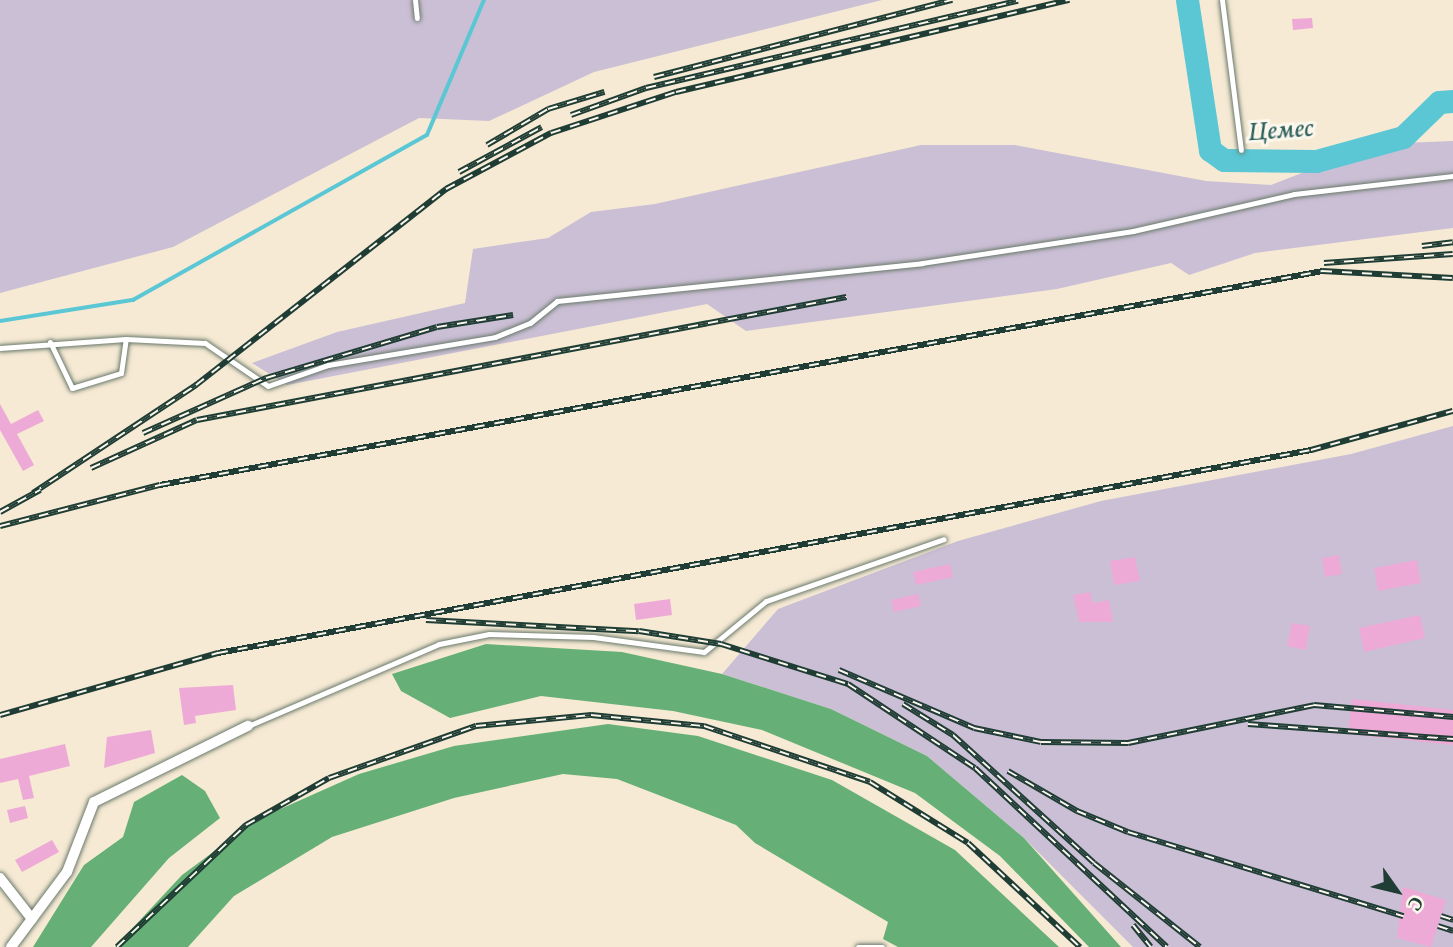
<!DOCTYPE html>
<meta charset="utf-8">
<style>
body{margin:0}
#map{position:relative;width:1453px;height:947px;overflow:hidden;background:#f6ead4;font-family:Vollkorn,serif}
div>[style]{position:absolute}
[style*='--x']{left:calc(var(--x)*1px);top:calc(var(--y)*1px);width:calc(var(--w)*1px);rotate:calc(var(--a)*1deg)}
.industrial>*{inset:0;background:#cbbfd5}
.forest>*{inset:0;background:#66b077}
.stream>*{height:3.5px;margin:-1.75px;padding:0 1.75px;transform-origin:1.75px;border-radius:1.75px;background:#5bc7d4}
.river>*{height:23px;margin:-11.5px;padding:0 11.5px;transform-origin:11.5px;border-radius:11.5px;background:#5bc7d4}
.building>*{inset:0;background:#edaad6}
.roads{filter:drop-shadow(0 0 2px #6a7a6c) drop-shadow(0 0 2px #6a7a6c)}
.service>*{height:5px;margin:-2.5px;padding:0 2.5px;transform-origin:2.5px;border-radius:2.5px;background:#fff}
.minor>*{height:10px;margin:-5px;padding:0 5px;transform-origin:5px;border-radius:5px;background:#fff}
.rail>*{height:6px;margin-top:-3px;transform-origin:0;background:repeating-linear-gradient(90deg,#fbf7ec 0 10px,#1f3d34 0 20px);box-sizing:border-box;border-block:2px solid #1f3d34}
span{translate:-50% -50%;white-space:nowrap;text-align:center;line-height:1.15;-webkit-text-stroke:6px #fbf7ec;paint-order:stroke}
.water-label{font-size:26px;color:#2e605c;font-style:italic}
.north{position:absolute;left:1362px;top:856px;width:70px;height:70px;-webkit-text-stroke:5px #fbf7ec;paint-order:stroke;rotate:124deg;font-size:19px;font-weight:700;line-height:28px;text-align:center;color:#1f3d34}
.north::after{content:'';display:block;margin:auto;width:24px;height:32px;background:#1f3d34;clip-path:polygon(50% 0,100% 100%,50% 72%,0 100%)}
</style>
<div id="map">
<div class="industrial">
<div style="clip-path:polygon(0 0,882px 0,594px 72px,489px 121px,419px 118px,173px 247px,0 293px)"></div>
<div style="clip-path:polygon(1453px 141px,1453px 228px,1255px 253px,1189px 275px,1171px 263px,1057px 289px,746px 331px,707px 304px,287px 385px,252px 363px,337px 332px,465px 303px,473px 249px,548px 238px,591px 212px,655px 204px,921px 145px,1015px 145px,1206px 181px,1271px 185px,1376px 144px)"></div>
<div style="clip-path:polygon(1453px 426px,1453px 947px,1133px 947px,1024px 838px,927px 756px,831px 709px,722px 674px,778px 609px,958px 541px,1101px 501px,1351px 454px)"></div>
</div>
<div class="forest">
<div style="clip-path:polygon(486px 644px,622px 652px,722px 674px,831px 709px,927px 756px,1024px 838px,1121px 947px,1089px 947px,1000px 856px,915px 793px,762px 730px,673px 711px,541px 696px,450px 718px,401px 691px,392px 674px)"></div>
<div style="clip-path:polygon(608px 724px,698px 736px,832px 780px,955px 850px,1059px 947px,898px 947px,883px 939px,888px 922px,755px 843px,736px 825px,617px 779px,563px 774px,454px 798px,332px 837px,234px 896px,188px 947px,115px 947px,182px 875px,258px 819px,359px 774px,454px 746px)"></div>
<div style="clip-path:polygon(182px 775px,205px 791px,220px 818px,169px 858px,91px 947px,33px 947px,84px 865px,123px 837px,134px 802px)"></div>
</div>
<div class="stream">
<div style="--x:0;--y:321;--w:135;--a:-9"></div>
<div style="--x:133;--y:300;--w:337;--a:-29.3"></div>
<div style="--x:427;--y:135;--w:147;--a:-67.1"></div>
</div>
<div class="river">
<div style="--x:1187;--y:0;--w:152;--a:81.3"></div>
<div style="--x:1210;--y:150;--w:17;--a:36"></div>
<div style="--x:1224;--y:160;--w:92;--a:0.6"></div>
<div style="--x:1316;--y:161;--w:90;--a:-15.4"></div>
<div style="--x:1403;--y:137;--w:50;--a:-44.2"></div>
<div style="--x:1439;--y:102;--w:14;--a:-4"></div>
</div>
<div class="building">
<div style="clip-path:polygon(1312px 18px,1313px 28px,1293px 30px,1292px 19px)"></div>
<div style="clip-path:polygon(0 404px,11px 424px,38px 410px,44px 421px,17px 434px,34px 465px,23px 471px,0 430px)"></div>
<div style="clip-path:polygon(1339px 555px,1342px 574px,1325px 577px,1322px 558px)"></div>
<div style="clip-path:polygon(1135px 557px,1140px 581px,1114px 585px,1110px 561px)"></div>
<div style="clip-path:polygon(1417px 560px,1421px 583px,1378px 591px,1374px 568px)"></div>
<div style="clip-path:polygon(950px 564px,953px 577px,916px 585px,913px 572px)"></div>
<div style="clip-path:polygon(1090px 592px,1093px 603px,1109px 600px,1113px 622px,1079px 622px,1073px 595px)"></div>
<div style="clip-path:polygon(918px 594px,921px 606px,894px 612px,891px 600px)"></div>
<div style="clip-path:polygon(670px 599px,672px 615px,636px 620px,634px 604px)"></div>
<div style="clip-path:polygon(1420px 615px,1425px 638px,1364px 652px,1359px 628px)"></div>
<div style="clip-path:polygon(1292px 623px,1310px 626px,1306px 650px,1287px 646px)"></div>
<div style="clip-path:polygon(233px 685px,236px 710px,195px 716px,196px 723px,184px 725px,179px 688px)"></div>
<div style="clip-path:polygon(1352px 699px,1453px 710px,1453px 745px,1348px 734px)"></div>
<div style="clip-path:polygon(151px 730px,155px 753px,104px 768px,107px 737px)"></div>
<div style="clip-path:polygon(65px 744px,70px 766px,29px 776px,34px 798px,23px 800px,18px 779px,0 783px,0 759px)"></div>
<div style="clip-path:polygon(25px 806px,28px 818px,10px 823px,7px 810px)"></div>
<div style="clip-path:polygon(52px 840px,59px 852px,22px 872px,15px 860px)"></div>
<div style="clip-path:polygon(1403px 887px,1446px 900px,1431px 947px,1397px 938px)"></div>
</div>
<div class="roads">
<div class="service">
<div style="--x:415;--y:0;--w:18;--a:84"></div>
<div style="--x:1222;--y:0;--w:151;--a:82.8"></div>
<div style="--x:50;--y:342;--w:51;--a:64.4"></div>
<div style="--x:72;--y:388;--w:51;--a:-17"></div>
<div style="--x:121;--y:373;--w:34;--a:-82"></div>
<div style="--x:0;--y:348;--w:126;--a:-4.1"></div>
<div style="--x:126;--y:339;--w:79;--a:2.9"></div>
<div style="--x:205;--y:343;--w:76;--a:34.3"></div>
<div style="--x:268;--y:386;--w:64;--a:-19.3"></div>
<div style="--x:328;--y:365;--w:169;--a:-9.5"></div>
<div style="--x:495;--y:337;--w:38;--a:-22"></div>
<div style="--x:530;--y:323;--w:35;--a:-39"></div>
<div style="--x:557;--y:301;--w:367;--a:-5.9"></div>
<div style="--x:922;--y:263;--w:213;--a:-8.6"></div>
<div style="--x:1133;--y:231;--w:165;--a:-12.9"></div>
<div style="--x:1294;--y:194;--w:160;--a:-6.5"></div>
<div style="--x:248;--y:726;--w:208;--a:-23.2"></div>
<div style="--x:439;--y:644;--w:51;--a:-11.3"></div>
<div style="--x:489;--y:634;--w:104;--a:1.7"></div>
<div style="--x:593;--y:637;--w:112;--a:7.7"></div>
<div style="--x:704;--y:652;--w:80;--a:-39.4"></div>
<div style="--x:766;--y:601;--w:188;--a:-19.2"></div>
<div style="--x:858;--y:947;--w:24;--a:0"></div>
</div>
<div class="minor">
<div style="--x:0;--y:878;--w:52;--a:52"></div>
<div style="--x:11;--y:947;--w:94;--a:-53.3"></div>
<div style="--x:67;--y:872;--w:75;--a:-68.9"></div>
<div style="--x:94;--y:802;--w:172;--a:-26.3"></div>
</div>
</div>
<div class="rail">
<div style="--x:654;--y:77;--w:308;--a:-14.5"></div>
<div style="--x:571;--y:115;--w:80;--a:-19.8"></div>
<div style="--x:646;--y:88;--w:382;--a:-13.2"></div>
<div style="--x:487;--y:145;--w:71;--a:-30.5"></div>
<div style="--x:548;--y:109;--w:59;--a:-16.9"></div>
<div style="--x:459;--y:172;--w:94;--a:-28.5"></div>
<div style="--x:1422;--y:246;--w:31;--a:-7"></div>
<div style="--x:1324;--y:263;--w:129;--a:-4"></div>
<div style="--x:143;--y:433;--w:135;--a:-24.1"></div>
<div style="--x:266;--y:378;--w:178;--a:-16.6"></div>
<div style="--x:437;--y:327;--w:77;--a:-9"></div>
<div style="--x:91;--y:468;--w:116;--a:-24.4"></div>
<div style="--x:197;--y:420;--w:661;--a:-10.73"></div>
<div style="--x:33;--y:493;--w:196;--a:-33.5"></div>
<div style="--x:196;--y:385;--w:318;--a:-38.1"></div>
<div style="--x:446;--y:189;--w:119;--a:-28.1"></div>
<div style="--x:551;--y:133;--w:132;--a:-18.2"></div>
<div style="--x:676;--y:92;--w:404;--a:-13.2"></div>
<div style="--x:0;--y:512;--w:46;--a:-28.8"></div>
<div style="--x:0;--y:526;--w:165;--a:-14.4"></div>
<div style="--x:160;--y:485;--w:1182;--a:-10.43"></div>
<div style="--x:1322;--y:271;--w:131;--a:3.1"></div>
<div style="--x:426;--y:620;--w:213;--a:3"></div>
<div style="--x:639;--y:631;--w:83;--a:9"></div>
<div style="--x:721;--y:644;--w:133;--a:17.5"></div>
<div style="--x:848;--y:684;--w:152;--a:33.5"></div>
<div style="--x:975;--y:768;--w:262;--a:43"></div>
<div style="--x:839;--y:670;--w:147;--a:23.2"></div>
<div style="--x:974;--y:728;--w:68;--a:11.8"></div>
<div style="--x:1041;--y:742;--w:87;--a:0.7"></div>
<div style="--x:1128;--y:743;--w:190;--a:-11.5"></div>
<div style="--x:1314;--y:705;--w:140;--a:4.9"></div>
<div style="--x:903;--y:704;--w:59;--a:31.8"></div>
<div style="--x:953;--y:735;--w:190;--a:42.2"></div>
<div style="--x:1094;--y:863;--w:135;--a:38.4"></div>
<div style="--x:0;--y:715;--w:227;--a:-15.9"></div>
<div style="--x:218;--y:653;--w:1112;--a:-10.52"></div>
<div style="--x:1311;--y:450;--w:147;--a:-15.4"></div>
<div style="--x:1248;--y:724;--w:206;--a:4.2"></div>
<div style="--x:1008;--y:771;--w:80;--a:30.1"></div>
<div style="--x:1077;--y:811;--w:55;--a:22.4"></div>
<div style="--x:1128;--y:832;--w:288;--a:17"></div>
<div style="--x:1441;--y:916;--w:13;--a:18"></div>
<div style="--x:1133;--y:925;--w:28;--a:51"></div>
<div style="--x:1438;--y:926;--w:16;--a:18"></div>
<div style="--x:117;--y:947;--w:178;--a:-43.4"></div>
<div style="--x:246;--y:825;--w:95;--a:-29.5"></div>
<div style="--x:329;--y:778;--w:156;--a:-19.5"></div>
<div style="--x:476;--y:726;--w:116;--a:-5.5"></div>
<div style="--x:591;--y:715;--w:114;--a:5.6"></div>
<div style="--x:704;--y:726;--w:175;--a:18.6"></div>
<div style="--x:870;--y:782;--w:115;--a:31.9"></div>
<div style="--x:968;--y:843;--w:153;--a:42.9"></div>
</div>
<div class="water-label">
<span style="left:1281px;top:132px;rotate:-4deg">Цемес</span>
</div>
<div class="north">С</div>
</div>
